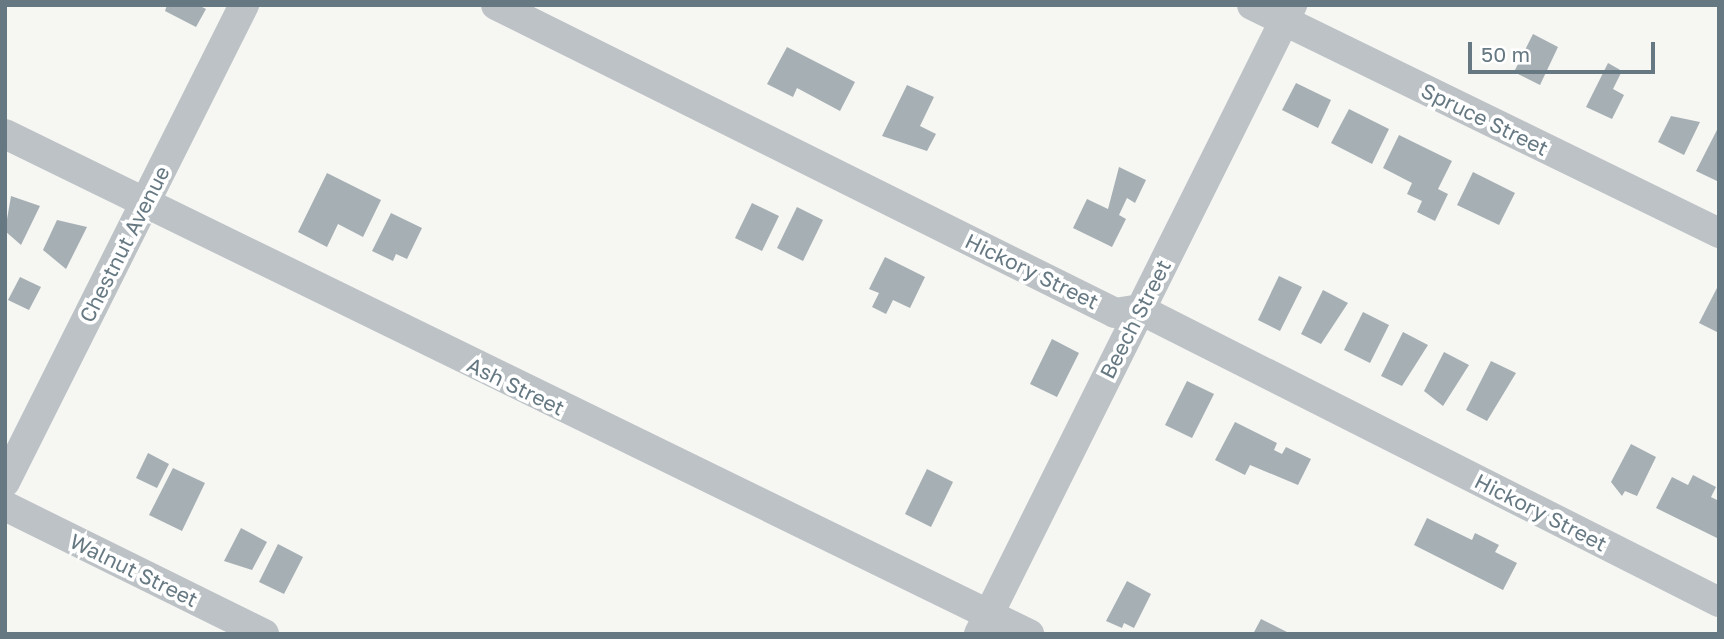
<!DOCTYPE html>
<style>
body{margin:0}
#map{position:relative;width:1724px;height:639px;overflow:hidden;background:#f6f6f3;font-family:"Golos Text",sans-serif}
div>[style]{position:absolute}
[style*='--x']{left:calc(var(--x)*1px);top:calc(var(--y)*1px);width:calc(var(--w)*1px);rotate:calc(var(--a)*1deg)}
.building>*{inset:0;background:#a6b0b4}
.street>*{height:30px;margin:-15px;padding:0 15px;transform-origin:15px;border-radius:15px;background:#bcc2c5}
span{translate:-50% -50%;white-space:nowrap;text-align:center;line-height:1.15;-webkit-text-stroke:7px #fff;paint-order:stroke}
.street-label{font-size:21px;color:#667983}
.frame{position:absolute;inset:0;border:7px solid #667983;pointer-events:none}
.scale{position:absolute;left:1468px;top:42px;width:187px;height:32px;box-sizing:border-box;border:4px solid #667983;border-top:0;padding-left:9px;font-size:21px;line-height:24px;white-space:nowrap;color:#667983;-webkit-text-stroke:5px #fff;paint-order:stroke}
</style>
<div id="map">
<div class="building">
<div style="clip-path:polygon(167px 5px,198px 5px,206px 9px,196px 27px,165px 11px)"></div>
<div style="clip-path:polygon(1533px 34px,1558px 47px,1540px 85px,1514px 72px)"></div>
<div style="clip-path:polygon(787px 47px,855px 82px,840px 111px,797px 88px,793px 97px,767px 84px)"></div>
<div style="clip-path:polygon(1608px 63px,1622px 71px,1613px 89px,1624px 95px,1612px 119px,1586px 107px)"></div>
<div style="clip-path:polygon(1296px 83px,1331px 100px,1318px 128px,1282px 110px)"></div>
<div style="clip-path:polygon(907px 85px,934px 97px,920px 126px,936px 134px,927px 151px,882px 136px)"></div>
<div style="clip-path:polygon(1349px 109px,1389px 129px,1372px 164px,1331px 143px)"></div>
<div style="clip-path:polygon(1671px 116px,1700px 122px,1684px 155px,1658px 142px)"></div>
<div style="clip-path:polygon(1719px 126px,1719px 178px,1717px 181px,1696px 171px)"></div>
<div style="clip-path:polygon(1399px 135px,1452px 161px,1438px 189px,1448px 194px,1435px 221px,1417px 212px,1422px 201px,1407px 194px,1412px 183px,1383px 168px)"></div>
<div style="clip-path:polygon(1119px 167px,1146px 180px,1135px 203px,1127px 198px,1119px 215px,1126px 219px,1112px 247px,1073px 228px,1087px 199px,1108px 209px)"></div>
<div style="clip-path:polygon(1473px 172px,1515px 193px,1499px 225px,1457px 205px)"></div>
<div style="clip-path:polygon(327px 173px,381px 200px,363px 237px,338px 224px,327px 247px,298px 232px)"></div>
<div style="clip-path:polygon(11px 196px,40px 206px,21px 245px,5px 231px)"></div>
<div style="clip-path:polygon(752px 203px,779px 216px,762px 251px,735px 238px)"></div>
<div style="clip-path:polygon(797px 207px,823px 220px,803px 261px,777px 248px)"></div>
<div style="clip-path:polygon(391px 213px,422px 228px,407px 259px,396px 254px,393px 261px,372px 251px)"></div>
<div style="clip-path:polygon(57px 220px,87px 227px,66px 269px,43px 250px)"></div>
<div style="clip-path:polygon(885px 257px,925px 277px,910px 308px,893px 300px,886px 314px,872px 307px,879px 293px,869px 289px)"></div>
<div style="clip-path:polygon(1279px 276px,1302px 287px,1280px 331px,1258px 320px)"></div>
<div style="clip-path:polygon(20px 277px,41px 287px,29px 310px,8px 300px)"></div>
<div style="clip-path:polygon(1719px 284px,1719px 333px,1699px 323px)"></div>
<div style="clip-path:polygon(1323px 290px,1348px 303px,1321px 344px,1301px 334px)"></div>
<div style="clip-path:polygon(1363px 312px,1389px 325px,1370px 363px,1344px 350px)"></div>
<div style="clip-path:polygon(1403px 332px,1428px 345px,1402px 386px,1381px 376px)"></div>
<div style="clip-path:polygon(1052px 339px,1079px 353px,1057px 397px,1030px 384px)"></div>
<div style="clip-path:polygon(1444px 352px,1469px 365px,1443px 406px,1424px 391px)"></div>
<div style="clip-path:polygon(1491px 361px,1516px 373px,1487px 421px,1466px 410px)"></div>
<div style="clip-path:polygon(1187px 381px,1214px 394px,1192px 438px,1165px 425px)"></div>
<div style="clip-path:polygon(1235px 422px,1277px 443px,1274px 450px,1282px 454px,1286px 447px,1311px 459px,1298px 485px,1250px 465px,1245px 475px,1215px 460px)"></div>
<div style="clip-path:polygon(1631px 444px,1656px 457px,1637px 496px,1625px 491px,1622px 496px,1611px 482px)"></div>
<div style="clip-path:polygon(148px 453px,169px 464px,157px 488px,136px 478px)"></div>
<div style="clip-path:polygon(173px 468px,205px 483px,182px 531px,149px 515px)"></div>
<div style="clip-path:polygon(927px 469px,953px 482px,931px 527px,905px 514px)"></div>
<div style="clip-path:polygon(1693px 475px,1716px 487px,1711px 497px,1719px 501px,1717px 538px,1656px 508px,1672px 477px,1688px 485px)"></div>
<div style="clip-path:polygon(1427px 518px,1472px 540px,1475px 533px,1499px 545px,1495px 552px,1517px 563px,1503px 590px,1414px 545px)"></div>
<div style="clip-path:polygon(241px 528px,267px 542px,252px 570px,224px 561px)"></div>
<div style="clip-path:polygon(278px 544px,303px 557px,284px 594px,259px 582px)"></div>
<div style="clip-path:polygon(1127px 581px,1151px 594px,1134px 628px,1124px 623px,1122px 628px,1106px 621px)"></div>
<div style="clip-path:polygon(1261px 619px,1291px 634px,1253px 634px)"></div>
</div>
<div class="street">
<div style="--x:496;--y:5;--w:691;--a:26.45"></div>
<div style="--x:1115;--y:313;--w:24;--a:-9"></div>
<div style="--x:1139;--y:309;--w:650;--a:26.8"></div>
<div style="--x:1252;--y:5;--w:520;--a:26.02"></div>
<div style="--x:5;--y:134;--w:1140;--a:26.03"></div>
<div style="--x:5;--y:482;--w:534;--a:-63.39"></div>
<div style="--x:5;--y:506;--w:289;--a:26.3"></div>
<div style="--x:979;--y:634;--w:703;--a:-63.54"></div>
</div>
<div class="street-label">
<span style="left:1485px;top:119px;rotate:26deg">Spruce Street</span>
<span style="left:124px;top:244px;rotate:-63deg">Chestnut Avenue</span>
<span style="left:1032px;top:271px;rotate:26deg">Hickory Street</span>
<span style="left:1135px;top:319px;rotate:-63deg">Beech Street</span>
<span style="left:516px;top:386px;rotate:26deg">Ash Street</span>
<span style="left:1541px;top:512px;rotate:27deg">Hickory Street</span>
<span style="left:134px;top:570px;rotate:26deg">Walnut Street</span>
</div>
<div class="frame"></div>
<div class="scale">50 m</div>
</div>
